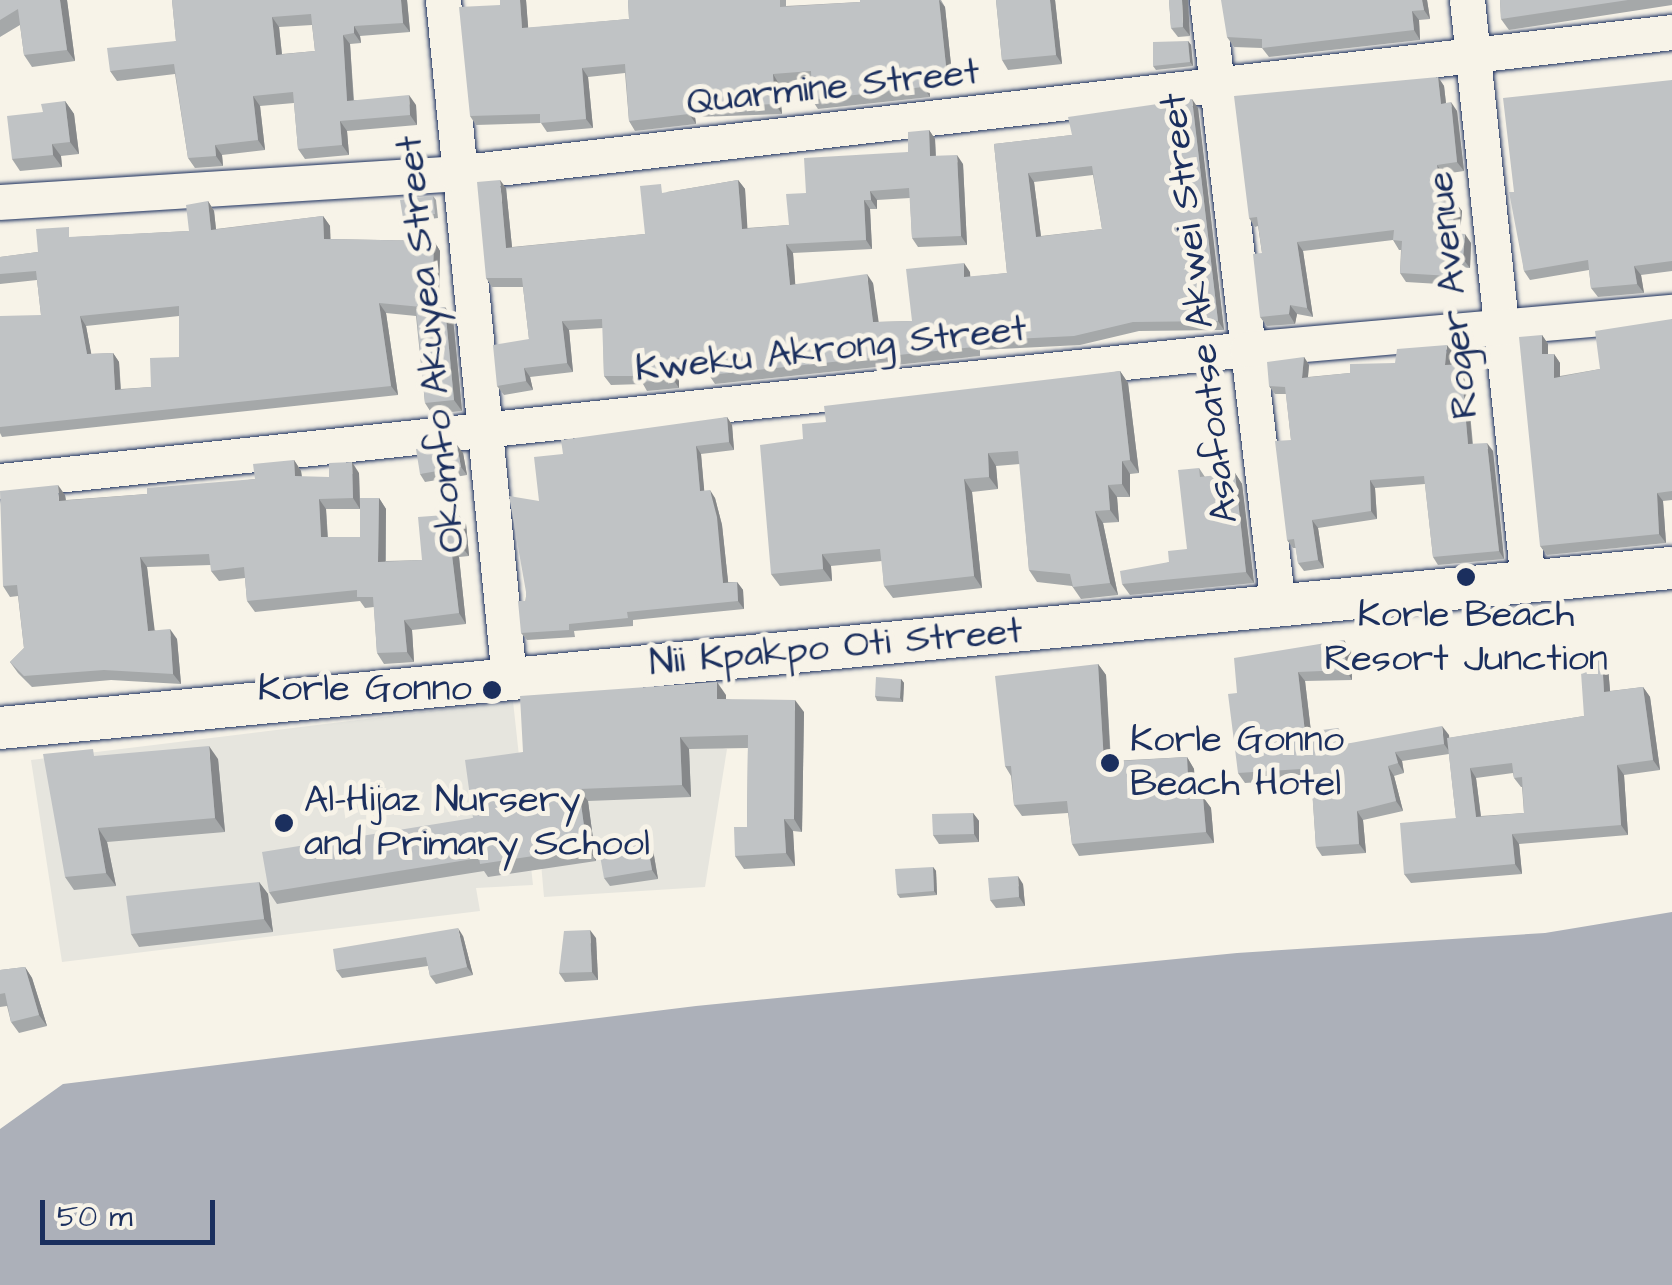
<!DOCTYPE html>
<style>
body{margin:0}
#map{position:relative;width:1672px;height:1285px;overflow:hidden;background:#f7f3e8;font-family:"Architects Daughter",sans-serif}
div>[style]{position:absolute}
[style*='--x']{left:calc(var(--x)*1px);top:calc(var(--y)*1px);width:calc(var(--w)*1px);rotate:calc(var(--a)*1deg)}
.built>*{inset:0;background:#e6e5de}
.water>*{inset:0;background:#acb0b9}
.roads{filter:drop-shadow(0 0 2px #1b2f5e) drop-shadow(0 0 2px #1b2f5e)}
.minor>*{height:35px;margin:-17.5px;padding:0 17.5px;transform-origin:17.5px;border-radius:17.5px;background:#f7f3e8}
.major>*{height:42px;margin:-21px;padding:0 21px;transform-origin:21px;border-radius:21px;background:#f7f3e8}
.wall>*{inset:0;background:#a5a8a9}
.shaded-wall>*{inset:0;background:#86888a}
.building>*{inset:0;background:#c0c3c5}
.dots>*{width:28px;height:28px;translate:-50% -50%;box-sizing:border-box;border:5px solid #f7f3e8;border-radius:50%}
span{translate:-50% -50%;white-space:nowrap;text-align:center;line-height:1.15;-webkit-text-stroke:10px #f7f3e8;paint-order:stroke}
.street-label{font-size:38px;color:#1b2f5e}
.poi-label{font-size:38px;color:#1b2f5e}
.right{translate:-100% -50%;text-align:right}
.left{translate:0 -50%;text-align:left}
.scale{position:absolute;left:40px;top:1200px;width:175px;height:45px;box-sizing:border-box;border:5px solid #1b2f5e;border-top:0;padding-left:12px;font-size:30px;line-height:35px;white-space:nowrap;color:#1b2f5e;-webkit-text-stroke:8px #f7f3e8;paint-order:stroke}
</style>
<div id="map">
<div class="built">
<div style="clip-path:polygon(513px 701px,533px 885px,476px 888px,480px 911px,62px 962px,31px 760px)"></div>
<div style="clip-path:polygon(527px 703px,727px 749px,705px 887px,544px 897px)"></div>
</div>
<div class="water">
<div style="clip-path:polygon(1672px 912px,1672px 1285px,0 1285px,0 1129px,63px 1084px,696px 1006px,1237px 953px,1545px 933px)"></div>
</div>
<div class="roads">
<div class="minor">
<div style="--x:443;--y:0;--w:682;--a:84.45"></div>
<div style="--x:1207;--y:0;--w:610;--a:83.32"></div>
<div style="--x:1467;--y:0;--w:585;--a:84.02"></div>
<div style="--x:0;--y:202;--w:456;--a:-3.6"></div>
<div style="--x:455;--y:173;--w:1225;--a:-6.61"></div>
<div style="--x:0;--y:481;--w:1254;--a:-6.04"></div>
<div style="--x:1247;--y:349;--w:427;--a:-5"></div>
</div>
<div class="major">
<div style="--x:0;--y:728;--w:1680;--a:-5.47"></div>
</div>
</div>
<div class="wall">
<div style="clip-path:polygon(0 0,67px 0,75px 61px,32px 67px,24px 55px,20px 25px,0 37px)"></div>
<div style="clip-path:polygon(evenodd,172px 0,407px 0,410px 32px,360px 36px,361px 43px,350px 44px,354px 100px,416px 105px,417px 125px,347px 131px,349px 155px,305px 159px,298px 149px,294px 103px,260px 106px,265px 150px,222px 155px,223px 166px,195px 168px,188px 158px,175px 74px,117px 81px,110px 71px,176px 41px,172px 0,312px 25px,315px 51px,282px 54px,279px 27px,312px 25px)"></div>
<div style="clip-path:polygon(526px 0,528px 28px,629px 19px,628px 0,786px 0,786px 6px,860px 2px,860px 0,941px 0,945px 7px,953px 84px,929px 86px,930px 97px,818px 109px,812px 100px,811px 81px,779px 84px,782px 114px,695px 117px,696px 124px,635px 131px,629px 121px,625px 73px,588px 77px,593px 128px,547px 132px,541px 123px,476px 125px,470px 116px,500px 5px)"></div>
<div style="clip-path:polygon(996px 0,1055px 0,1062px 64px,1008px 70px,1002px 60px)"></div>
<div style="clip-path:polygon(1169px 0,1190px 36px,1178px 37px,1171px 28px)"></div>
<div style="clip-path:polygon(1427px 0,1430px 19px,1419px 20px,1420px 40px,1269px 57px,1262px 48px,1234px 47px,1227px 37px)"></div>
<div style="clip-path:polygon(1500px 0,1672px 0,1672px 5px,1509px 30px,1501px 19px)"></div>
<div style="clip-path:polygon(1188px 41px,1191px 45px,1193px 66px,1156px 70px,1153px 66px)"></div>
<div style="clip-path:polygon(1438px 77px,1444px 86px,1446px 103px,1457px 111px,1464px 171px,1444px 174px,1447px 201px,1455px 202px,1462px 211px,1460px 234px,1471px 243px,1470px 268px,1458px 267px,1456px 285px,1406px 282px,1400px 273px,1401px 250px,1399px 250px,1393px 240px,1303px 251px,1313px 317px,1297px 314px,1295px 324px,1267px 326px,1260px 317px,1262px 253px,1258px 226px,1255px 227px,1249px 218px)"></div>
<div style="clip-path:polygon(1672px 80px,1672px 271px,1641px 275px,1644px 293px,1598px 297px,1591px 288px,1589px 270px,1530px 280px,1524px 271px,1514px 192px)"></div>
<div style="clip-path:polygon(65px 101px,74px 114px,79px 154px,61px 156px,62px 167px,20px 171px,12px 159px,43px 112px)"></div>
<div style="clip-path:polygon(evenodd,1198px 108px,1224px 330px,1139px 331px,1080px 345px,980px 350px,980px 356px,715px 384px,709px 375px,709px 366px,679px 367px,679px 388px,647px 391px,643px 384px,611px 385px,604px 376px,603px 328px,569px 330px,573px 372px,530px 377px,533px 390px,504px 395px,497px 386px,529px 339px,523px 287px,492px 287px,486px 278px,506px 188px,512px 247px,645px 234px,667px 192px,738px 180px,745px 189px,747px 228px,789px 225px,806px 193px,908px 152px,929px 130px,935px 139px,936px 156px,963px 164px,967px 245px,918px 247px,912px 238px,910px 198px,877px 200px,877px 209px,870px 209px,872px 249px,793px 253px,795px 284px,873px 283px,878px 322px,912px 321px,970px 272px,970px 277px,1007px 273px,994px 144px,1072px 135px,1198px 108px,1093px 175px,1102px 229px,1041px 236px,1034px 182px,1093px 175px)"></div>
<div style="clip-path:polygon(433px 196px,436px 200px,438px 218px,406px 222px,403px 218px)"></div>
<div style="clip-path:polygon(evenodd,208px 201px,214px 211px,216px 229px,323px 216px,330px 226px,330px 239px,434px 241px,440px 251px,439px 307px,453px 318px,462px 411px,432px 414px,425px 403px,416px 316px,386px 313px,398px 395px,2px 437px,0 433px,0 386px,41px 315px,37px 280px,0 284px,0 257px,38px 252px,75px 237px,189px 231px,208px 201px,179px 316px,179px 357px,151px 387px,121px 389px,119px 362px,113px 353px,91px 354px,86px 326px,179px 316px)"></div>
<div style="clip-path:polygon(1672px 319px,1672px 500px,1663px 501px,1666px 543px,1547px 555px,1540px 546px,1542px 335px,1548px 344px,1548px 354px,1554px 354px,1560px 363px,1560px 376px,1600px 369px)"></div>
<div style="clip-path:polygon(1453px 352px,1452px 365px,1466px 372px,1473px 444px,1493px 451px,1504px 559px,1438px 565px,1433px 557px,1425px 484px,1375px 488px,1377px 519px,1318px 528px,1324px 568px,1304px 571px,1298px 563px,1296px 548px,1293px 548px,1287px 540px,1291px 440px,1286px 394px,1275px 394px,1269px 386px,1304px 357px,1309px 365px,1308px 377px,1350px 373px,1395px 363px)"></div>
<div style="clip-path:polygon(1120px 371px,1128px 383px,1139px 473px,1130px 474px,1130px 497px,1117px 497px,1119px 522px,1103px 523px,1118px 595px,1081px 599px,1072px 586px,1037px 582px,1029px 570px,1020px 464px,996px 466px,998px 489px,972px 492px,982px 588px,893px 598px,884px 586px,882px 561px,831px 566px,832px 581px,780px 586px,771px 574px,803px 439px,826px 422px)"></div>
<div style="clip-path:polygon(727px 417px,732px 425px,734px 450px,701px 454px,704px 491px,715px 498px,722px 525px,728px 582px,737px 582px,743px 590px,744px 609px,633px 620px,633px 626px,574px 631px,575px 637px,527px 640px,521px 633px,539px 501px,563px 454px)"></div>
<div style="clip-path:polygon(463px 453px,467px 475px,425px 482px,420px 474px)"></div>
<div style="clip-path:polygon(evenodd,294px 460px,301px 471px,302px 477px,329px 477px,359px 473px,360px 504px,379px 498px,386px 509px,386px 561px,422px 560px,466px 524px,469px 556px,459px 557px,466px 624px,412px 630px,414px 662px,384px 664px,377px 653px,374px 607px,365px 608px,360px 601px,255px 612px,247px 601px,245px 578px,219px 581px,211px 571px,211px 565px,147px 567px,154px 630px,177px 639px,181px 684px,111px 680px,32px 687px,18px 673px,10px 662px,24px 648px,18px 596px,10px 597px,3px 586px,65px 495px,66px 500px,147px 494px,255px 479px,294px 460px,326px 509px,360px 509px,360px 537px,328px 537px,326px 509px)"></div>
<div style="clip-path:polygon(1199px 468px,1205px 477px,1235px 473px,1242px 484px,1254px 583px,1130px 595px,1122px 584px,1169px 562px,1187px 549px)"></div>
<div style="clip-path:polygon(evenodd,1351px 650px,1352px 680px,1305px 681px,1311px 731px,1345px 737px,1346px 744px,1449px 735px,1449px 738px,1584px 716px,1602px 657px,1608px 667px,1610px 691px,1643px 687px,1650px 697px,1660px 770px,1624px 775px,1628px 835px,1519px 844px,1522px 874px,1411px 883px,1404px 874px,1456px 818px,1449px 754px,1402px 761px,1404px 773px,1394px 776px,1403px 811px,1363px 820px,1366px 853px,1322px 856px,1316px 847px,1312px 787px,1309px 787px,1303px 779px,1245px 783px,1238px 773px,1237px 693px,1351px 650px,1513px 773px,1514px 778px,1521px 787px,1522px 787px,1524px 813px,1481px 816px,1476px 778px,1513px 773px)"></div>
<div style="clip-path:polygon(1098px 664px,1106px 675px,1111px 761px,1187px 757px,1194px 769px,1196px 798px,1203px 797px,1211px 808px,1214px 843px,1079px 856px,1072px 844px,1068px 813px,1022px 816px,1014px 805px,1011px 776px,1005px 766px)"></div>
<div style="clip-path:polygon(901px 679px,904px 683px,903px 702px,877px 701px,875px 696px)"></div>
<div style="clip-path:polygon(726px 695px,726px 699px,804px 712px,802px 832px,793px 831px,795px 866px,744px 869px,735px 856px,747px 827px,748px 748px,689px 749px,691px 797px,588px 801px,596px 861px,488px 877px,484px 871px,277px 904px,269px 892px,473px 818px,523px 752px)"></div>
<div style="clip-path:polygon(98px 756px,218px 759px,225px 832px,107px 842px,116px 886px,74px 890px,65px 877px)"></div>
<div style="clip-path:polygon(973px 813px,979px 821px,979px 842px,939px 844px,933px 835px)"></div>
<div style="clip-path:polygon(647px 842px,653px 850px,658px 879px,610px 886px,604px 878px)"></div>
<div style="clip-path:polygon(933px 867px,936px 871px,937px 895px,900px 898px,897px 894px)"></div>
<div style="clip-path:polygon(259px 882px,268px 894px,273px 932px,139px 947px,131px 934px)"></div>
<div style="clip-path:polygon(1023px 884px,1025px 906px,996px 908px,990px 900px)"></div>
<div style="clip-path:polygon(463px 936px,473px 975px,436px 984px,430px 976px,428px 966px,342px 978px,336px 970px)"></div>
<div style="clip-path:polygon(596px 938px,598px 980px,565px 982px,559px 973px)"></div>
<div style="clip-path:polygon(25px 967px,32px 978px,47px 1026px,19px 1033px,11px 1022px,7px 1006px,0 1007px,0 970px)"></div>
</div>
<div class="shaded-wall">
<div style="clip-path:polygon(60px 0,67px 0,75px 61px,67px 50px)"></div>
<div style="clip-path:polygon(401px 0,407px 0,410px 32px,403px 23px)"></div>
<div style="clip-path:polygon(520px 0,526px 0,529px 38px,522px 28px)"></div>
<div style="clip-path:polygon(939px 0,945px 7px,953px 84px,947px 75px)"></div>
<div style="clip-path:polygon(1050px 0,1055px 0,1062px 64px,1056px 55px)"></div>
<div style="clip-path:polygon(1182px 0,1188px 0,1190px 36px,1183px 27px)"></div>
<div style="clip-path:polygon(1422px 0,1427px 0,1430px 19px,1424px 10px)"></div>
<div style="clip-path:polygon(1412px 11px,1419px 20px,1420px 40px,1414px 30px)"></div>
<div style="clip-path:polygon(272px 17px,279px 27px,283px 65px,276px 55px)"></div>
<div style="clip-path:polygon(354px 26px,360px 36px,361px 43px,354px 33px)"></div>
<div style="clip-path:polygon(343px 35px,350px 44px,354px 111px,347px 101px)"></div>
<div style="clip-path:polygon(1188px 41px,1191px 45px,1193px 66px,1190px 62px)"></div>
<div style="clip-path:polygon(582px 68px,588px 77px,593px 128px,586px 119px)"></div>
<div style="clip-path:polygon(773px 74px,779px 84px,782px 114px,775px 104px)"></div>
<div style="clip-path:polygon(922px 77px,929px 86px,930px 97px,923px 87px)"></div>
<div style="clip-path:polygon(1438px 77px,1444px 86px,1447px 113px,1441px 104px)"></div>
<div style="clip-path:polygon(409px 95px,416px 105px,417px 125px,410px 115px)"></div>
<div style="clip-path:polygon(253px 96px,260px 106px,265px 150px,258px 140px)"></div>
<div style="clip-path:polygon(1192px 99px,1198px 108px,1224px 330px,1218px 321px)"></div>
<div style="clip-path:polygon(65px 101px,74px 114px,79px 154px,70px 142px)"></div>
<div style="clip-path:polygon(1451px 102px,1457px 111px,1464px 171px,1457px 162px)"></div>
<div style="clip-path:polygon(688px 108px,695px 117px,696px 124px,689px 114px)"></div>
<div style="clip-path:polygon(340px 121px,347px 131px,349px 155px,342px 145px)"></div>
<div style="clip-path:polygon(929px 130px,935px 139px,936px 165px,930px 156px)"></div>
<div style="clip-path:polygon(52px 144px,61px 156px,62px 167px,53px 155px)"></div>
<div style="clip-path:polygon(215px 145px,222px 155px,223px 166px,216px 156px)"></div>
<div style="clip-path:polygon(957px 155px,963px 164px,967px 245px,961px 236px)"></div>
<div style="clip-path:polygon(1437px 165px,1444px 174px,1448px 210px,1442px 201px)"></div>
<div style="clip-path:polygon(1028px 173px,1034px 182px,1042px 245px,1036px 237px)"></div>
<div style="clip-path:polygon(500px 180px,506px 188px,513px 257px,506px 248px)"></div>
<div style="clip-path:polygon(738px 180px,745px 189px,748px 237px,742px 229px)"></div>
<div style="clip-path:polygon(870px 191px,877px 200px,877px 209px,871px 200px)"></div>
<div style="clip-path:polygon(864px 200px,870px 209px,872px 249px,866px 240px)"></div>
<div style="clip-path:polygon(208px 201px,214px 211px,217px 239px,211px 230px)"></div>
<div style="clip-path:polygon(1455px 202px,1462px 211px,1459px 242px,1452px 233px)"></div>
<div style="clip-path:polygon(323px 216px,330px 226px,331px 248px,324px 239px)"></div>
<div style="clip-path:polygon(1465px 234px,1471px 243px,1470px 268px,1463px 259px)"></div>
<div style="clip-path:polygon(434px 241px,440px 251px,438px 318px,432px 309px)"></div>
<div style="clip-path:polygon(1297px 242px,1303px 251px,1313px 317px,1307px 308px)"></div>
<div style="clip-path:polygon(786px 244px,793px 253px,796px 294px,790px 285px)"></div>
<div style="clip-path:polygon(1451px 258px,1458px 267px,1456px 285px,1450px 276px)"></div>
<div style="clip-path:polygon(964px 263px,970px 272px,971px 286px,964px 277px)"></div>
<div style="clip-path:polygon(1634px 266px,1641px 275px,1644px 293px,1637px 284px)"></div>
<div style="clip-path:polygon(867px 274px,873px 283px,880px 331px,873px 322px)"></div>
<div style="clip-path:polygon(379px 303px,386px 313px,398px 395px,391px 386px)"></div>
<div style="clip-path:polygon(1290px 305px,1297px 314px,1295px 324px,1289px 314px)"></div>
<div style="clip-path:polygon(445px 307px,453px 318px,462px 411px,454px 400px)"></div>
<div style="clip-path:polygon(80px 316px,86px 326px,93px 363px,87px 354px)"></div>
<div style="clip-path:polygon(562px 321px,569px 330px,573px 372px,567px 363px)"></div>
<div style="clip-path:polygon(1542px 335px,1548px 344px,1548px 363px,1542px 354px)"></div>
<div style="clip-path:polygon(1447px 345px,1453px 352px,1451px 373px,1445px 365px)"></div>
<div style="clip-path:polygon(113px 353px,119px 362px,121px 399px,115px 390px)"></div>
<div style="clip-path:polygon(1554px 354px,1560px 363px,1560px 386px,1554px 378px)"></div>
<div style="clip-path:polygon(1304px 357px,1309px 365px,1307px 386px,1302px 378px)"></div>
<div style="clip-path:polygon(672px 358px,679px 367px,679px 388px,673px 379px)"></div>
<div style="clip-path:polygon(1461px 364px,1466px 372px,1473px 452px,1468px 444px)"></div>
<div style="clip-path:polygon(524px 368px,530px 377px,533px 390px,526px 381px)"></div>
<div style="clip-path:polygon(1120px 371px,1128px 383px,1139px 473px,1130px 460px)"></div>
<div style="clip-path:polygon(727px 417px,732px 425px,734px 450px,729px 442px)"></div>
<div style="clip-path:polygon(1487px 443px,1493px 451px,1504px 559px,1499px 551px)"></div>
<div style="clip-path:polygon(457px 445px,463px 453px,467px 475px,461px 467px)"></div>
<div style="clip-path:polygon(696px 446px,701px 454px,705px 499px,700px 491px)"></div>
<div style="clip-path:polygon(988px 453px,996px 466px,998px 489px,989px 477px)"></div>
<div style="clip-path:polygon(294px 460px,301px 471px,303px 487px,295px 476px)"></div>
<div style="clip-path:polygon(1122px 461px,1130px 474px,1130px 497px,1122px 484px)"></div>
<div style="clip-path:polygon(352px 462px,359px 473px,360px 509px,353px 498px)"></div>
<div style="clip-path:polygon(1235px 473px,1242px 484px,1254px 583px,1246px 572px)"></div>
<div style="clip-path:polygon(964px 479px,972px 492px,982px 588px,974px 576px)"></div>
<div style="clip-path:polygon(1370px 480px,1375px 488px,1377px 519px,1371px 511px)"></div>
<div style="clip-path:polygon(58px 485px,65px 495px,67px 511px,59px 501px)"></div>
<div style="clip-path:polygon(1108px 485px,1117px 497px,1119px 522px,1110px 510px)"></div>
<div style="clip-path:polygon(710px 490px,715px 498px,722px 525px,729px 590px,723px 583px)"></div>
<div style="clip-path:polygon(1657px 493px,1663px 501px,1666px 543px,1659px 534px)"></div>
<div style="clip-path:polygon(379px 498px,386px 509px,385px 572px,378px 562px)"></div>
<div style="clip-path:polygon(319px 499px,326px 509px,328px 548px,321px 537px)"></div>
<div style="clip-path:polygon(1095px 511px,1103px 523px,1118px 595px,1110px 583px)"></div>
<div style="clip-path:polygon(458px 514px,466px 524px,469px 556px,461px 546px)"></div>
<div style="clip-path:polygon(1312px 520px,1318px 528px,1324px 568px,1318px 560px)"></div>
<div style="clip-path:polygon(451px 547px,459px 557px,466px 624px,459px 613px)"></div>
<div style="clip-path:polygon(822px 554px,831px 566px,832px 581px,823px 569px)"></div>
<div style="clip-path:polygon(140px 557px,147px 567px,156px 641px,148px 631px)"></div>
<div style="clip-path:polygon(737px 582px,743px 590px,744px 609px,738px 601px)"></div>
<div style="clip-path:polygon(404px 620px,412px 630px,414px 662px,407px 652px)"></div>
<div style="clip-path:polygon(170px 629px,177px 639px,181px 684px,173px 674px)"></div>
<div style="clip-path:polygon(1344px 640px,1351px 650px,1352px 680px,1346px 670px)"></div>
<div style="clip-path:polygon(1602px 657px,1608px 667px,1611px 702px,1604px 692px)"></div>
<div style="clip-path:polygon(1098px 664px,1106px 675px,1111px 773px,1104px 762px)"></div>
<div style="clip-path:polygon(1298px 672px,1305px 681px,1312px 741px,1305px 732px)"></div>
<div style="clip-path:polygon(901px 679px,904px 683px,903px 702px,900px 698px)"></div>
<div style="clip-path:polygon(717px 682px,726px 695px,726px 711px,717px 699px)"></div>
<div style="clip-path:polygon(1643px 687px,1650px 697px,1660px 770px,1653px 760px)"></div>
<div style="clip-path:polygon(795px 700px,804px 712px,802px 832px,794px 819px)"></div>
<div style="clip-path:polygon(1442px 726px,1449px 735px,1451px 754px,1444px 744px)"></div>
<div style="clip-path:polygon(1338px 728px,1345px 737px,1347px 755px,1340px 745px)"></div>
<div style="clip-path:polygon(680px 737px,689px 749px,691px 797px,682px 785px)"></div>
<div style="clip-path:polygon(209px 746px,218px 759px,225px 832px,215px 818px)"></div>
<div style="clip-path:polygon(1395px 752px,1402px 761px,1404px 773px,1398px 763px)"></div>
<div style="clip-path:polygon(1187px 757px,1194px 769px,1196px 809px,1189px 798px)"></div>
<div style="clip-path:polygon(1617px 765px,1624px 775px,1628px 835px,1621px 825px)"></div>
<div style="clip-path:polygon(1388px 766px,1394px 776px,1403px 811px,1396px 801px)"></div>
<div style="clip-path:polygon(1470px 768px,1476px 778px,1482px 826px,1476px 817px)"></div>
<div style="clip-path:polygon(579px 789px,588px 801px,596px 861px,587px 848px)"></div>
<div style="clip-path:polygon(1203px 797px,1211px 808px,1214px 843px,1206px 832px)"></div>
<div style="clip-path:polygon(1357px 811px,1363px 820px,1366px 853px,1359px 844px)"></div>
<div style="clip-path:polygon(973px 813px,979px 821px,979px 842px,974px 834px)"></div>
<div style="clip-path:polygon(784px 819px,793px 831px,795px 866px,786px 853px)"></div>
<div style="clip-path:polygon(98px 828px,107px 842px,116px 886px,106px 873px)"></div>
<div style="clip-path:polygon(1512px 834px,1519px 844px,1522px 874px,1515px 864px)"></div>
<div style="clip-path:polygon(647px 842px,653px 850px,658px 879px,652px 870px)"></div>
<div style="clip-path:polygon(933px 867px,936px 871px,937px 895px,934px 891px)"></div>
<div style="clip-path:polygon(1018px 876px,1023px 884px,1025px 906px,1019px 897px)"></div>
<div style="clip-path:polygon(259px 882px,268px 894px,273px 932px,264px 919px)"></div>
<div style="clip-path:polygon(458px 928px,463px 936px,473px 975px,467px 967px)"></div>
<div style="clip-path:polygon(590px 930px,596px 938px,598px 980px,592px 972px)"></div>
<div style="clip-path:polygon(25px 967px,32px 978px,47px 1026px,39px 1015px)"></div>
</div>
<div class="building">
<div style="clip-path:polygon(0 0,60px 0,67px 50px,24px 55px,18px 9px,0 20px)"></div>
<div style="clip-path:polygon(evenodd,172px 0,401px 0,403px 23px,354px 26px,354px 33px,343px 35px,347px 101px,409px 95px,410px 115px,340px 121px,342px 145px,298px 149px,293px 92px,253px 96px,258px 140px,215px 145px,216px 156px,188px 158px,174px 64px,110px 71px,107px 48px,176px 41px,172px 0,311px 14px,315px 51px,276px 55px,272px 17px,311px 14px)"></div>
<div style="clip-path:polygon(500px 0,520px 0,522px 28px,629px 19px,628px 0,780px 0,780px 7px,860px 2px,860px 0,939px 0,947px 75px,922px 77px,923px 87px,812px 100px,811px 71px,773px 74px,775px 104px,688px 108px,689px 114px,629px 121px,625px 64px,582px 68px,586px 119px,540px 123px,540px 114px,470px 116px,459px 7px,500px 5px)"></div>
<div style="clip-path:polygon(996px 0,1050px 0,1056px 55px,1002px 60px)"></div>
<div style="clip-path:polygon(1169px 0,1182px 0,1183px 27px,1171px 28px)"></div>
<div style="clip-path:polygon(1221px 0,1422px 0,1424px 10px,1412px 11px,1414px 30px,1262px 48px,1262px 39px,1227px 37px)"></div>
<div style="clip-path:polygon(1500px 0,1628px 0,1501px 19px)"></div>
<div style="clip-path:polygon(1188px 41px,1190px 62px,1153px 66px,1153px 42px)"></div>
<div style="clip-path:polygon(1438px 77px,1441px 104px,1451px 102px,1457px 162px,1437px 165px,1442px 201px,1455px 202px,1452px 233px,1465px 234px,1463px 259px,1451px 258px,1450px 276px,1400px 273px,1402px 241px,1393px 240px,1394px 230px,1297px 242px,1307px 308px,1290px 305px,1289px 314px,1260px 317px,1253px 254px,1262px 253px,1257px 217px,1249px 218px,1234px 96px)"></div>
<div style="clip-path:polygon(1672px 80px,1672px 261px,1634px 266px,1637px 284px,1591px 288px,1588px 260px,1524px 271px,1509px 192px,1514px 192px,1503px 98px)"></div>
<div style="clip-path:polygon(evenodd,1192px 99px,1218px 321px,1133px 322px,1074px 336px,974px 341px,974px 347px,709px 375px,709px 357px,672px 358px,673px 379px,641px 382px,641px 376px,604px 376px,602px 319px,562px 321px,567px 363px,524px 368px,526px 381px,497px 386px,493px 345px,529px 339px,522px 278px,486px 278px,477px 182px,500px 180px,506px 248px,645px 234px,640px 186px,661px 184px,662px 193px,738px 180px,742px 229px,789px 225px,786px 194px,806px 193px,804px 158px,908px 152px,908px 132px,929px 130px,930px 156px,957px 155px,961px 236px,912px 238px,909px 188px,870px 191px,871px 200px,864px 200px,866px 240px,786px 244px,790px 285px,867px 274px,873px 322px,912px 321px,906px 269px,964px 263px,964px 277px,1007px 273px,994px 144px,1072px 135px,1068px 117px,1192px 99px,1092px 166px,1102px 229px,1036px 237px,1028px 173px,1092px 166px)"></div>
<div style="clip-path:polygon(65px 101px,70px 142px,52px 144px,53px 155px,12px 159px,7px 116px,43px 112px,41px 104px)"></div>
<div style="clip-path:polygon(433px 196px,435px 214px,403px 218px,400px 200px)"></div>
<div style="clip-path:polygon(evenodd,208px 201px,211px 230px,323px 216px,324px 239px,434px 241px,432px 308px,379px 303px,391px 386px,0 427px,0 316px,41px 315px,36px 271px,0 274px,0 257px,38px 252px,36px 229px,69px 227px,69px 237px,189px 231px,186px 205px,208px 201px,179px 306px,179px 357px,150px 358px,151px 387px,115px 390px,113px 353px,87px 354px,80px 316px,179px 306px)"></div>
<div style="clip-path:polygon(445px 307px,454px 400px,425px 403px,416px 309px)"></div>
<div style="clip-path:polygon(1672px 319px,1672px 491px,1657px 493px,1659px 534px,1540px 546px,1519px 337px,1542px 335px,1542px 354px,1554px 354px,1554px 378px,1600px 369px,1595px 331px)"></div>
<div style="clip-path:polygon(1447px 345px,1445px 365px,1461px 364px,1468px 444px,1487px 443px,1499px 551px,1433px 557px,1424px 476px,1370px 480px,1371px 511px,1312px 520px,1318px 560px,1298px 563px,1294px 539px,1287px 540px,1275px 441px,1291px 440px,1285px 387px,1269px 386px,1267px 362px,1304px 357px,1302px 378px,1350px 373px,1350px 364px,1395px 363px,1397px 349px)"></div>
<div style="clip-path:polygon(1120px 371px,1130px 460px,1122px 461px,1122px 484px,1108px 485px,1110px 510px,1095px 511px,1110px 583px,1073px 587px,1070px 574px,1029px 570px,1018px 451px,988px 453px,989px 477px,964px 479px,974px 576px,884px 586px,880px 549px,822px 554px,823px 569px,771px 574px,760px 445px,803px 439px,802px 424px,826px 422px,824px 406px)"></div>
<div style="clip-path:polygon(727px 417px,729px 442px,696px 446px,700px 491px,710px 490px,717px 517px,723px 583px,737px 582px,738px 601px,627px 612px,628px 618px,569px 624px,569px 630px,521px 633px,518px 601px,526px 601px,526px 592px,509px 496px,539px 501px,534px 457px,563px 454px,561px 440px)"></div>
<div style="clip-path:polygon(457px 445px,461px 467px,420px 474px,416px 449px)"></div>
<div style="clip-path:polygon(294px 460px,295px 476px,329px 477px,329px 463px,352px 462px,353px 498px,319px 499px,321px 537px,360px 537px,360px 498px,379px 498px,378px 562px,422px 560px,418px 517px,458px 514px,461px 546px,451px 547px,459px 613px,404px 620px,407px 652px,377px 653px,373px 597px,357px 597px,357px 590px,247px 601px,244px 567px,211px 571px,209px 554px,140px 557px,148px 631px,170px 629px,173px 674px,104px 670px,24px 676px,10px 662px,24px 648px,17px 585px,3px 586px,0 491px,58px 485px,59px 501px,147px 494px,147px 488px,255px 479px,253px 464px)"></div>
<div style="clip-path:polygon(1199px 468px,1200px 477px,1235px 473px,1246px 572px,1122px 584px,1120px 571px,1169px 562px,1168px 551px,1187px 549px,1178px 470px)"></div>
<div style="clip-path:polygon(1344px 640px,1346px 670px,1298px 672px,1305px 732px,1338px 728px,1340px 745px,1442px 726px,1444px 744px,1395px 752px,1398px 763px,1388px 766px,1396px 801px,1357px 811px,1359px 844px,1316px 847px,1311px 776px,1302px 777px,1301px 769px,1238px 773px,1228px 694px,1237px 693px,1234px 658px)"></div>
<div style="clip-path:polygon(evenodd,1602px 657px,1604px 692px,1643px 687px,1653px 760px,1617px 765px,1621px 825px,1512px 834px,1515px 864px,1404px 874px,1400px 823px,1456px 818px,1447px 738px,1584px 716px,1580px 658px,1602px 657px,1512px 763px,1514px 778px,1522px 777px,1524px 813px,1476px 817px,1470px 768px,1512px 763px)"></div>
<div style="clip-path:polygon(1098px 664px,1104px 762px,1187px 757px,1189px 798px,1203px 797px,1206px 832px,1072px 844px,1067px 801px,1014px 805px,1011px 766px,1005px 766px,995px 676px)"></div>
<div style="clip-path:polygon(876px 677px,901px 679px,900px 698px,875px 696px)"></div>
<div style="clip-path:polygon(717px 682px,717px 699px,795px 700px,794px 819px,784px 819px,786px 853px,735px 856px,734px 827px,747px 827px,748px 735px,680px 737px,682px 785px,579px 789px,587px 848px,480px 864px,479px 858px,269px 892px,262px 852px,473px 818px,465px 760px,523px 752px,520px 696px)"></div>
<div style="clip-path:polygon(209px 746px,215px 818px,98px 828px,106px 873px,65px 877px,43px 754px,93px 749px,94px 756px)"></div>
<div style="clip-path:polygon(973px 813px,974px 834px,933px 835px,932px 814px)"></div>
<div style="clip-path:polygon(647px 842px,652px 870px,604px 878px,599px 850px)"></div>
<div style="clip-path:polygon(933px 867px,934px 891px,897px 894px,895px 869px)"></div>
<div style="clip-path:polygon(1018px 876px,1019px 897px,990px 900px,988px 878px)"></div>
<div style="clip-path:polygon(259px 882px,264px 919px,131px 934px,126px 896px)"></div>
<div style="clip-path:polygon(458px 928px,467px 967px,430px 976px,426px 957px,336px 970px,333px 949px)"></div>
<div style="clip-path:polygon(590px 930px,592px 972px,559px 973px,564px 931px)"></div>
<div style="clip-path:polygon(25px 967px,39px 1015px,11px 1022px,5px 993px,0 994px,0 970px)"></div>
</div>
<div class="dots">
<div style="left:1466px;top:577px;background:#1b2f5e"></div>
<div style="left:492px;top:690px;background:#1b2f5e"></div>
<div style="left:1110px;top:763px;background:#1b2f5e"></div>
<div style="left:284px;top:823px;background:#1b2f5e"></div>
</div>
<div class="street-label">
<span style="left:833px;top:88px;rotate:-6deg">Quarmine Street</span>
<span style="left:1454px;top:295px;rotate:-96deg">Roger Avenue</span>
<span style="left:1200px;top:308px;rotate:-97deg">Asafoatse Akwei Street</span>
<span style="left:432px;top:344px;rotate:-96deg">Okomfo Akuyea Street</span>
<span style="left:831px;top:350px;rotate:-6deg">Kweku Akrong Street</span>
<span style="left:836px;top:648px;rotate:-5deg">Nii Kpakpo Oti Street</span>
</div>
<div class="poi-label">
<span style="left:1466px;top:638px">Korle Beach<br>Resort Junction</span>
<span class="right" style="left:472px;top:690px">Korle Gonno</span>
<span class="left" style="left:1130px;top:763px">Korle Gonno<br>Beach Hotel</span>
<span class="left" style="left:304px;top:823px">Al-Hijaz Nursery<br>and Primary School</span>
</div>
<div class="scale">50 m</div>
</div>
